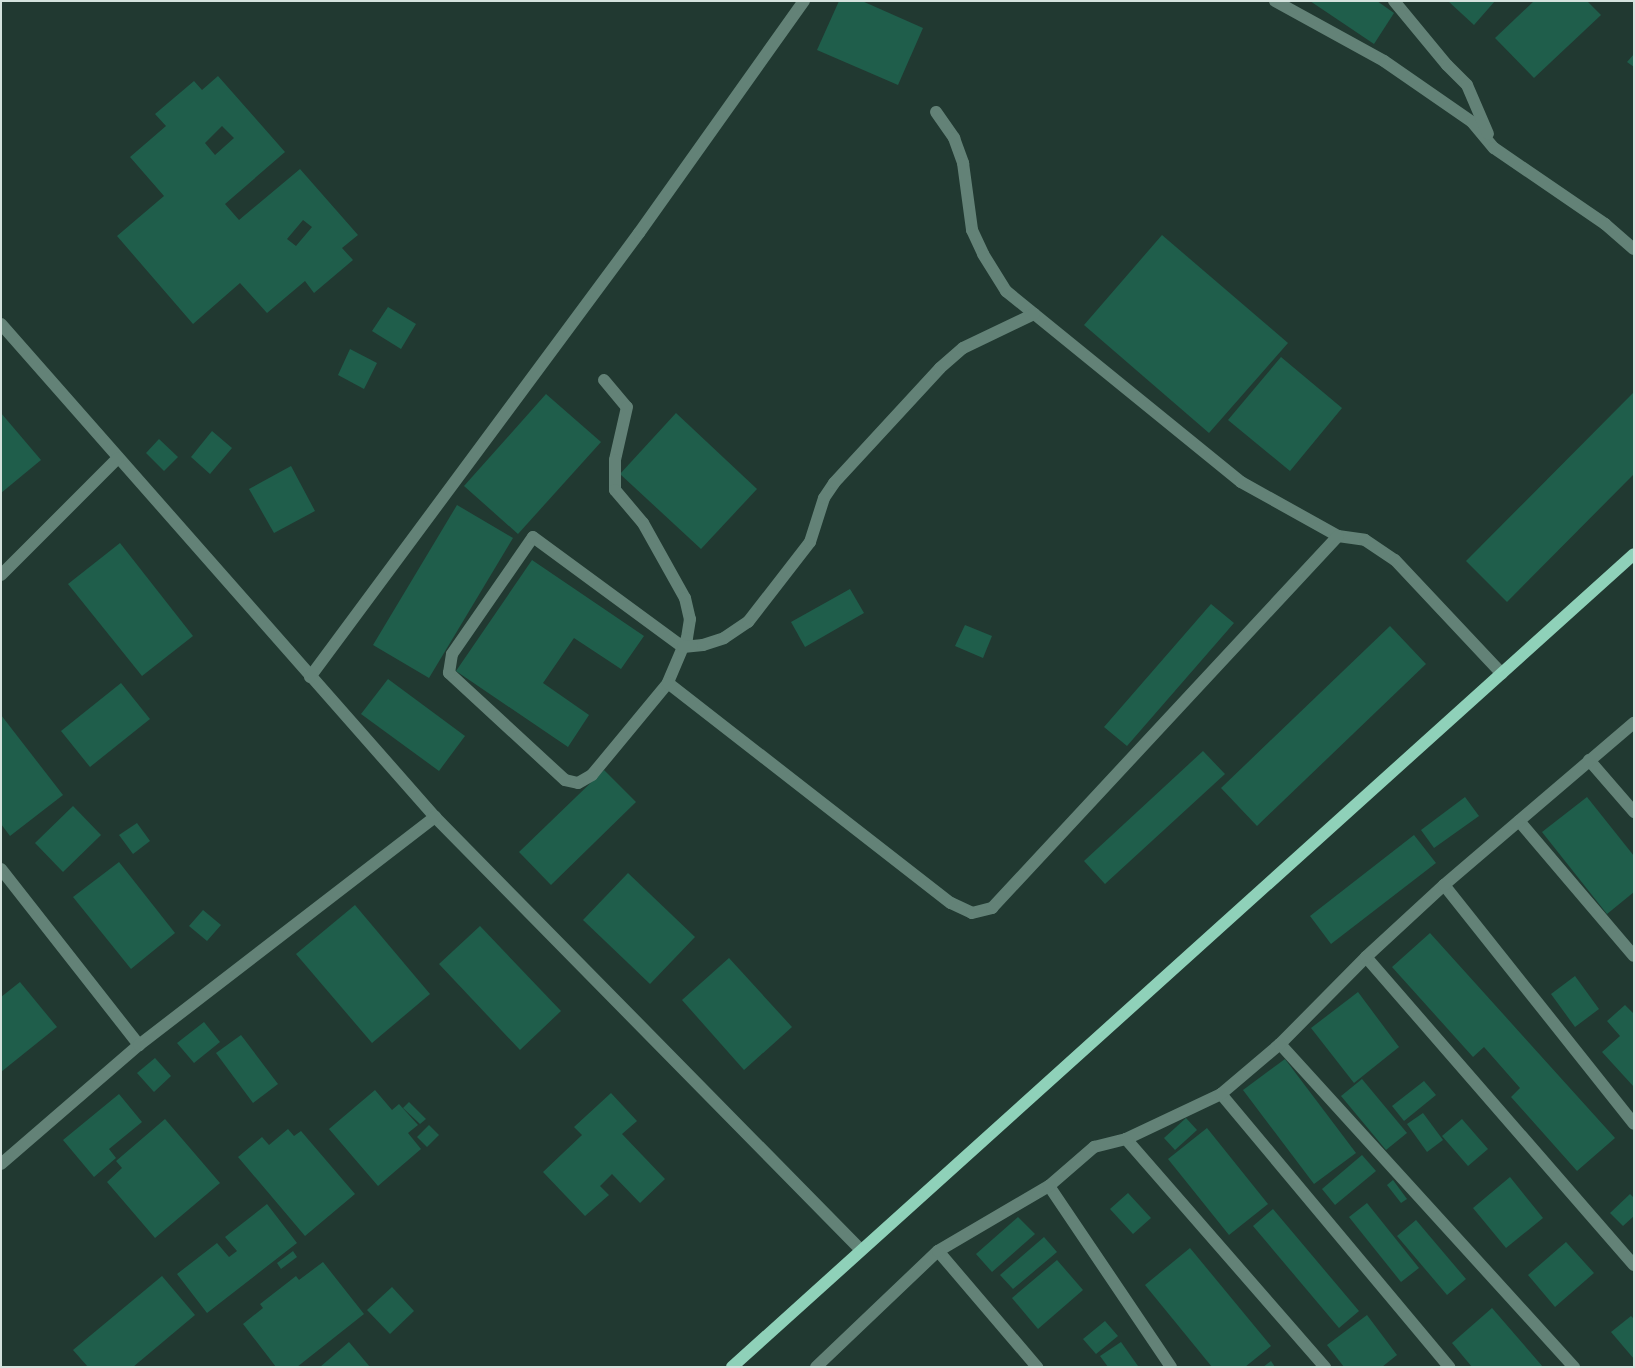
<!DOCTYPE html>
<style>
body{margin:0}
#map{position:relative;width:1635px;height:1368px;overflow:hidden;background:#213931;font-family:Commissioner,sans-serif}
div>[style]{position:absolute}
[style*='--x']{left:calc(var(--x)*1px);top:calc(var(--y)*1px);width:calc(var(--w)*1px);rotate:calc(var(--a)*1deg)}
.building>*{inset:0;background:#1f5e4b}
.minor>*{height:12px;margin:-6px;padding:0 6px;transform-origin:6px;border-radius:6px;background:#638277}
.major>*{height:12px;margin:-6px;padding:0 6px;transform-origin:6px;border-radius:6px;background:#8fd1b9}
span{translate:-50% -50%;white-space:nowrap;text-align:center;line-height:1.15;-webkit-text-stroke:4.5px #131e1a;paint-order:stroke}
.frame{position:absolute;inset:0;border:2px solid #d4e2dd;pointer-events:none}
</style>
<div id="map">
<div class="building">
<div style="clip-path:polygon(839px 1px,862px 1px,923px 28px,898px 85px,817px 50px)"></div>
<div style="clip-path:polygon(1310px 1px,1377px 1px,1394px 13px,1374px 44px)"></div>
<div style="clip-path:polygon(1448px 1px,1495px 1px,1474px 25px)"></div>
<div style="clip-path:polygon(1534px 1px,1587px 1px,1601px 15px,1534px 78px,1495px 38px)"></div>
<div style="clip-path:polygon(1634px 54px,1634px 67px,1627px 62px)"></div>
<div style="clip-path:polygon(evenodd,218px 76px,285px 152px,225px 204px,239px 220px,300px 169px,358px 235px,342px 248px,353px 260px,314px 293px,305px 281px,267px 313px,240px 283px,193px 324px,117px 236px,164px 196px,130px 157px,166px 126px,155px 114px,194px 81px,202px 90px,218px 76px,222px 126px,234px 138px,215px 155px,205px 143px,222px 126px,218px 76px,303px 220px,312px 227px,296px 246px,287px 239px,303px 220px)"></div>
<div style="clip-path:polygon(1162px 235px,1288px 343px,1209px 433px,1084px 325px)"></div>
<div style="clip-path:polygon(388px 307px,416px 324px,401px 349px,372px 331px)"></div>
<div style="clip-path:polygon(350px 349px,377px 363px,364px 389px,338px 375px)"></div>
<div style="clip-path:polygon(1281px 357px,1342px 408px,1290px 471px,1228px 420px)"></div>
<div style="clip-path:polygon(1634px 392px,1634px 474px,1507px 602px,1466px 561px)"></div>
<div style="clip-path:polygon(546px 394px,601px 442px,518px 534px,464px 486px)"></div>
<div style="clip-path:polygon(1px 413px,41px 460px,1px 493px)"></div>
<div style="clip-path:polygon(676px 413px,757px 489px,701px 549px,620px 474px)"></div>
<div style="clip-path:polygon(212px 431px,232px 448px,210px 474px,191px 457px)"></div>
<div style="clip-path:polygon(159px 439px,178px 457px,164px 471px,146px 453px)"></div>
<div style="clip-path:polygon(291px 466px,315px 511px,274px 533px,249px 489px)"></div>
<div style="clip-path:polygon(457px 505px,513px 538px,429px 678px,373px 645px)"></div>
<div style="clip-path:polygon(120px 543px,193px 636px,142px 676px,68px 584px)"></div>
<div style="clip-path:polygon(532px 560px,644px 636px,621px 669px,574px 638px,543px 683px,589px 715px,568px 747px,456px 671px)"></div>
<div style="clip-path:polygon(850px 589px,864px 613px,805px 647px,791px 622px)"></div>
<div style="clip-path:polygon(1211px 604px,1234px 623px,1127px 746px,1104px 727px)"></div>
<div style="clip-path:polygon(965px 625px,992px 636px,983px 658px,955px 646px)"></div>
<div style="clip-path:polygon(1390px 626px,1426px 664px,1257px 826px,1221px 788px)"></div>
<div style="clip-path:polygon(388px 679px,465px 736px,439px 771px,361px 714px)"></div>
<div style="clip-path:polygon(121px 683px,150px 719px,90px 767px,61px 731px)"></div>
<div style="clip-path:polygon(1px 715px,63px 795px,10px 836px,1px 824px)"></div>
<div style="clip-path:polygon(1203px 751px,1225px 774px,1105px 884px,1084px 861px)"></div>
<div style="clip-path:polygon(604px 770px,636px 802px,551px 885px,519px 852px)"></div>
<div style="clip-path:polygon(1465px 797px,1479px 816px,1434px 848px,1421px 830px)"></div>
<div style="clip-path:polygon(1587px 797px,1634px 856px,1634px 892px,1607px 914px,1542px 832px)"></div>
<div style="clip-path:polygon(73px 806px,101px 835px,63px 872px,35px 843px)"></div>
<div style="clip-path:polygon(137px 823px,150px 841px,133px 854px,119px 835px)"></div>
<div style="clip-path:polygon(1414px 835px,1436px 863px,1331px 944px,1310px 916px)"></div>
<div style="clip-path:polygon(119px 862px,175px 933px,131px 969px,73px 897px)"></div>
<div style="clip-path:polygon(628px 873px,695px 937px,650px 984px,583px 920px)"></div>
<div style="clip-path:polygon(355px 905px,430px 994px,372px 1043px,296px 954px)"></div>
<div style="clip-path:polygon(203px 910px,221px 925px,207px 941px,189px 926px)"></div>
<div style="clip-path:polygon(480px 926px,561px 1011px,520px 1050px,439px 964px)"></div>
<div style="clip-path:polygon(1430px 933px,1615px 1138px,1577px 1171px,1511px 1097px,1520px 1088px,1484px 1047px,1473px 1057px,1392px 967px)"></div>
<div style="clip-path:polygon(729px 958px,792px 1027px,744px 1070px,682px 1000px)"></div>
<div style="clip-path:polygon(1575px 976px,1599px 1009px,1575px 1027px,1551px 994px)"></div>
<div style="clip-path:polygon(20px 982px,57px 1027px,1px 1072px,1px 997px)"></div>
<div style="clip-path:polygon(1358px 992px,1399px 1047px,1354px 1083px,1311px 1028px)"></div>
<div style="clip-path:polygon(1625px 1005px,1634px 1014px,1634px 1087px,1602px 1052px,1620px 1036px,1607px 1021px)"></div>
<div style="clip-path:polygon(204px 1022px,220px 1042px,194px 1063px,177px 1043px)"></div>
<div style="clip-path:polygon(241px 1035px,278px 1084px,253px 1103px,216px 1053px)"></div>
<div style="clip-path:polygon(155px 1058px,171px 1076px,154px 1092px,137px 1073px)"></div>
<div style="clip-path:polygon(1285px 1059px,1356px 1153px,1314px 1184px,1243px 1090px)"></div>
<div style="clip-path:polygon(1362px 1079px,1407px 1133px,1386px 1150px,1341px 1096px)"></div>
<div style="clip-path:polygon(1424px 1081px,1436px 1095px,1404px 1121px,1392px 1106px)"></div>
<div style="clip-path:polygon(375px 1090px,392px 1110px,399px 1104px,418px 1125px,408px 1133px,421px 1149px,378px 1186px,329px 1129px)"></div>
<div style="clip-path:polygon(611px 1093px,637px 1121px,622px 1134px,665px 1179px,640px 1203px,612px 1174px,600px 1186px,609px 1195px,585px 1216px,543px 1172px,582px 1135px,574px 1127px)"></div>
<div style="clip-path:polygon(119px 1094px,142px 1122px,109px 1149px,116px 1158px,94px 1177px,63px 1140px)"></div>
<div style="clip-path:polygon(409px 1102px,426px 1119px,420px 1124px,403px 1108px)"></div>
<div style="clip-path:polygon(1423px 1113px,1443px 1140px,1427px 1152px,1407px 1124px)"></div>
<div style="clip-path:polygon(1186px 1118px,1197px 1130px,1175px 1150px,1164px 1138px)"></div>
<div style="clip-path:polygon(165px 1119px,220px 1183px,155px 1238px,107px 1182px,122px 1168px,116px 1161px)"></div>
<div style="clip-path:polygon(1462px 1119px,1488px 1149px,1468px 1166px,1442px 1136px)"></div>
<div style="clip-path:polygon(429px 1125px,439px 1135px,427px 1147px,417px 1137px)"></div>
<div style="clip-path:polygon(1207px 1128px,1268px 1204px,1229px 1235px,1168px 1159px)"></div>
<div style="clip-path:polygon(288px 1129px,294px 1136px,301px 1131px,355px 1194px,305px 1236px,238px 1157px,262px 1137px,269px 1145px)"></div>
<div style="clip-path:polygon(1362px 1155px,1376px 1171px,1335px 1205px,1322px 1189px)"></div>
<div style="clip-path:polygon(1510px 1177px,1543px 1218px,1506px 1248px,1473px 1208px)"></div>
<div style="clip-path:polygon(1393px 1180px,1407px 1199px,1401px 1203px,1387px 1185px)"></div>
<div style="clip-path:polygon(1128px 1193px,1151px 1218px,1133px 1234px,1110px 1209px)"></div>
<div style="clip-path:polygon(1630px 1194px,1634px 1198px,1634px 1216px,1623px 1226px,1610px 1213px)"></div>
<div style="clip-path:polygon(1367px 1203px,1419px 1268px,1401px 1282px,1349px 1217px)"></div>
<div style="clip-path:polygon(267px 1204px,297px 1243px,207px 1313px,177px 1274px,217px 1243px,229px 1257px,237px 1251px,225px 1237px)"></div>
<div style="clip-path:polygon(1273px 1209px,1359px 1311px,1339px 1328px,1253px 1226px)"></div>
<div style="clip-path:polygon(1018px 1217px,1035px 1234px,992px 1272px,976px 1254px)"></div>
<div style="clip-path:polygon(1416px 1220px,1466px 1279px,1447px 1295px,1397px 1236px)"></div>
<div style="clip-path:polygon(1044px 1237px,1057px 1252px,1013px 1289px,1000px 1275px)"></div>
<div style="clip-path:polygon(1566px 1242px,1594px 1273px,1555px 1307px,1528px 1275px)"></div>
<div style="clip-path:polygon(1190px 1248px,1271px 1346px,1245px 1367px,1212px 1367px,1145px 1285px)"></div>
<div style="clip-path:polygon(293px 1251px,297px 1257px,281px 1269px,277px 1263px)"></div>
<div style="clip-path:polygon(1057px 1260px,1083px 1290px,1038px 1329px,1012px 1298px)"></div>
<div style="clip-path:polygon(323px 1262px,364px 1314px,297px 1367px,276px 1367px,243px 1324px,263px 1308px,260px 1304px,296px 1276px,299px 1280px)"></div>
<div style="clip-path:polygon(162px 1276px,195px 1315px,133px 1367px,88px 1367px,73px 1350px)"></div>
<div style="clip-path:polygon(392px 1287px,414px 1311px,390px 1334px,367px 1310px)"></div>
<div style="clip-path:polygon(1492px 1308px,1543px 1367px,1472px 1367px,1452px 1343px)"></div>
<div style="clip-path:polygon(1367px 1315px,1397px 1355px,1382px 1367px,1344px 1367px,1327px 1345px)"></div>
<div style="clip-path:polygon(1631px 1316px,1634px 1319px,1634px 1359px,1611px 1332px)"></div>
<div style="clip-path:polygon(1105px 1321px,1118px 1336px,1096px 1354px,1083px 1339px)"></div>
<div style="clip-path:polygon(349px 1342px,370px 1367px,320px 1367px)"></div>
<div style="clip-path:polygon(1121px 1342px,1138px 1366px,1136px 1367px,1108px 1367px,1100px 1356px)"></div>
<div style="clip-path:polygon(1271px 1361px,1275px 1367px,1263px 1367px)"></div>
</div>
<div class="minor">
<div style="--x:1275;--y:1;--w:124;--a:28.8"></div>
<div style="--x:1384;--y:61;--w:107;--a:34.7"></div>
<div style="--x:1472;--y:122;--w:34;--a:50"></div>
<div style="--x:1494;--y:148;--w:135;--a:34.4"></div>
<div style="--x:1605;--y:224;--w:38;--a:41"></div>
<div style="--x:1394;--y:1;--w:83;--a:50.4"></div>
<div style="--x:1447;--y:65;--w:28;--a:45"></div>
<div style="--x:1467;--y:85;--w:53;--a:66.8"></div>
<div style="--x:936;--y:112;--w:32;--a:55"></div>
<div style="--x:954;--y:138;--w:27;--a:70"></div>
<div style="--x:963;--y:163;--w:68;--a:82.3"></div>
<div style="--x:972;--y:230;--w:26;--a:65"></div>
<div style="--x:983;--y:254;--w:44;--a:58.1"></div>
<div style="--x:1006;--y:291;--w:303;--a:39.1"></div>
<div style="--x:1241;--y:482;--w:111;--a:29.1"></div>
<div style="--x:1338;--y:536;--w:27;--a:8"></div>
<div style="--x:1365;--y:540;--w:36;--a:34"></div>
<div style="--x:1395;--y:560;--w:156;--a:46.8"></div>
<div style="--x:1;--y:324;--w:657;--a:48.64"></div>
<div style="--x:435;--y:817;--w:607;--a:45.47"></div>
<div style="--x:604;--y:380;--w:35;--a:50"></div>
<div style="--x:627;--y:407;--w:54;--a:102.8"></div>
<div style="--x:615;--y:460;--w:30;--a:90"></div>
<div style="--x:615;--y:490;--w:43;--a:49.7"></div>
<div style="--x:643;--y:523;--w:86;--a:60.8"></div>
<div style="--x:685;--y:598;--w:22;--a:77"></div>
<div style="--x:690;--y:619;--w:19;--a:99"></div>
<div style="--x:687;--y:638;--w:10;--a:114"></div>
<div style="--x:683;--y:647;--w:39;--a:113"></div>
<div style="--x:668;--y:683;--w:119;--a:129.6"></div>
<div style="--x:592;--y:775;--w:16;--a:150"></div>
<div style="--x:578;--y:783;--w:13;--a:-167"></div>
<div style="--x:565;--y:780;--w:158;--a:-137.3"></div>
<div style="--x:449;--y:673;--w:19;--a:-81"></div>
<div style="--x:452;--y:654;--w:142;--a:-55.3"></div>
<div style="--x:533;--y:537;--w:186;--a:36.3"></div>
<div style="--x:683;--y:647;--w:20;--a:-6"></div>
<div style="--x:703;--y:645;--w:22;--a:-18"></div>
<div style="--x:724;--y:638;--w:29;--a:-34"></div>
<div style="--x:748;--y:622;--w:101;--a:-52.2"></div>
<div style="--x:810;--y:542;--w:46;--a:-72.3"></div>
<div style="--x:824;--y:498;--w:18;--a:-56"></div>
<div style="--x:834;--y:483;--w:156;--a:-47.3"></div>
<div style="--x:940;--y:368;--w:30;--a:-41"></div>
<div style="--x:963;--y:348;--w:79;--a:-25.6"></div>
<div style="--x:1;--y:575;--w:165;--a:-45"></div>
<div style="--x:310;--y:677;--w:553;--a:-53.46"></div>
<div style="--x:639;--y:233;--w:285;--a:-54.6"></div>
<div style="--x:668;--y:683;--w:358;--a:37.9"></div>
<div style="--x:951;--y:903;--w:23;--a:25"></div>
<div style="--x:972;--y:913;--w:21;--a:-14"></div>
<div style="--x:992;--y:908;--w:508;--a:-47.07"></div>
<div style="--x:1589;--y:760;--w:69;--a:49.1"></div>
<div style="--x:1519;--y:821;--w:177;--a:49.6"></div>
<div style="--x:1;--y:869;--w:224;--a:51.9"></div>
<div style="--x:1444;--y:885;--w:305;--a:51.5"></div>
<div style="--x:1366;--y:957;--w:408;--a:49"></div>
<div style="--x:1280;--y:1044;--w:437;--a:47.7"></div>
<div style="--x:1221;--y:1094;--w:356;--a:50.1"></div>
<div style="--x:1126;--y:1139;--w:303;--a:48.9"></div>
<div style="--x:1;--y:1164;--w:182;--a:-40.8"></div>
<div style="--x:139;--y:1045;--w:374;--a:-37.6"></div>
<div style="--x:1049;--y:1186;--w:218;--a:56"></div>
<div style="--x:938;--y:1251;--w:153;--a:49.5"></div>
<div style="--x:816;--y:1367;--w:168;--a:-43.6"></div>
<div style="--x:938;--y:1251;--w:129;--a:-30.4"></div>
<div style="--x:1049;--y:1186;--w:60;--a:-40.9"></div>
<div style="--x:1094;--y:1147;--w:33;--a:-14"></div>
<div style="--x:1126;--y:1139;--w:105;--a:-25.3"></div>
<div style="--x:1221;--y:1094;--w:77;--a:-40.3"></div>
<div style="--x:1280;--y:1044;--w:122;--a:-45.3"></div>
<div style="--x:1366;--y:957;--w:106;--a:-42.7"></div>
<div style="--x:1444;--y:885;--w:250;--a:-40.5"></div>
</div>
<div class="major">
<div style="--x:732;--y:1367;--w:1214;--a:-42.03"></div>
</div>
<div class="frame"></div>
</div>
